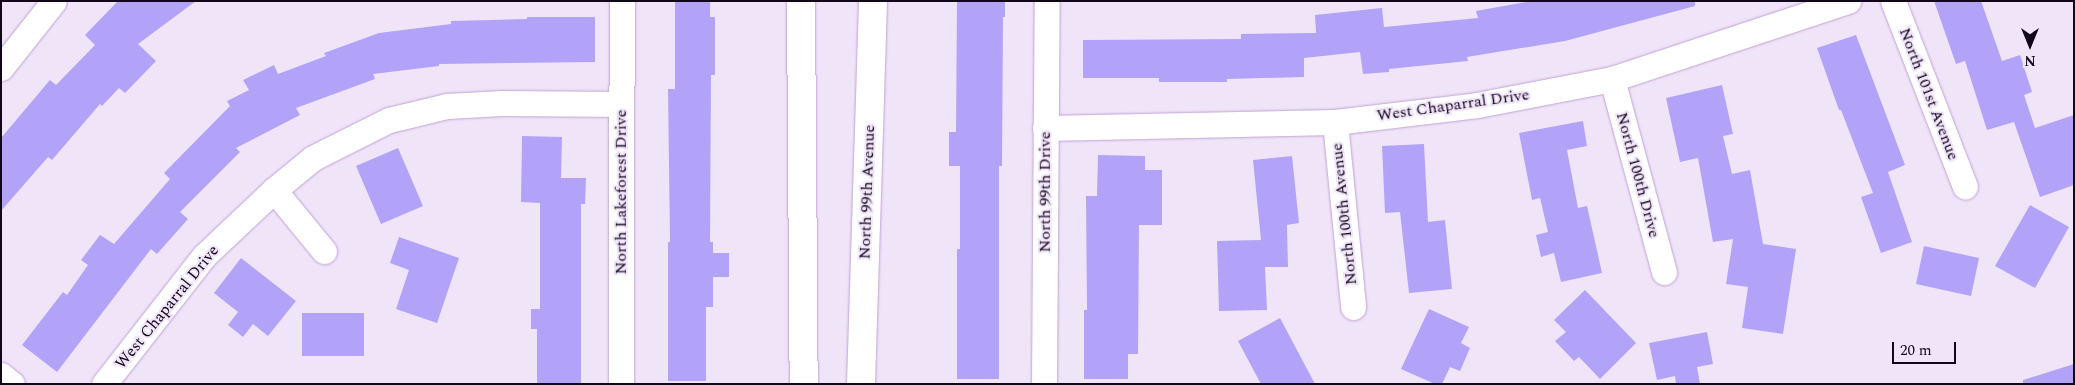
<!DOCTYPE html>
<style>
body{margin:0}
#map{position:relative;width:2075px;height:385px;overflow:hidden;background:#f0e4f9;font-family:Spectral,serif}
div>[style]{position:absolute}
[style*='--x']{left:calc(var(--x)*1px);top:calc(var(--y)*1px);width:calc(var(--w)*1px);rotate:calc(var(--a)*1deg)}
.building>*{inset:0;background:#b2a3f8}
.roads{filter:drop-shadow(0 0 1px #c0a3d4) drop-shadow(0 0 1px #c0a3d4)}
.street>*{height:25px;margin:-12.5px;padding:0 12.5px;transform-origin:12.5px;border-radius:12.5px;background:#fff}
.secondary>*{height:28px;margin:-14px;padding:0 14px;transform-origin:14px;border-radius:14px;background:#fff}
span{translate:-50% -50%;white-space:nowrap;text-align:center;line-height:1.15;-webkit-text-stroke:4px #f0e4f9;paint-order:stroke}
.street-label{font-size:16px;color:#110718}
.frame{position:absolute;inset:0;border:2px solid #110718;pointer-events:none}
.north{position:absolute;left:2005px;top:20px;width:50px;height:50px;-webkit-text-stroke:4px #f0e4f9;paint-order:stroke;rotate:180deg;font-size:14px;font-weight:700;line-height:20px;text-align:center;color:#110718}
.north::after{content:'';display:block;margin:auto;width:18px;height:22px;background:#110718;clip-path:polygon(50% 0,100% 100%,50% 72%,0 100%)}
.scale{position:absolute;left:1892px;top:342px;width:64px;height:22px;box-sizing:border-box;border:2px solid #110718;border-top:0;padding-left:6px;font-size:15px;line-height:18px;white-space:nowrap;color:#110718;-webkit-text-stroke:4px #f0e4f9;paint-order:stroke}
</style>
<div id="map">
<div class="building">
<div style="clip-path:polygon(118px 1px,196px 1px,138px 44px,156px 61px,125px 93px,119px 88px,102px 106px,100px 104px,52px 160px,48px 157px,1px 211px,1px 138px,50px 80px,56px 85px,95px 45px,85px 35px)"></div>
<div style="clip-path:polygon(675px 1px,710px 1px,710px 17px,715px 17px,715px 75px,711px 75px,710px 242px,713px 242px,713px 253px,729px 253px,729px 277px,713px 277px,713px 307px,706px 307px,706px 381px,668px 381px,668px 242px,670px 242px,668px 89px,675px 89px)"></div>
<div style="clip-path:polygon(957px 1px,1005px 1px,1005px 17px,1003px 17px,1002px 166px,999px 166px,999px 379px,957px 379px,957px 249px,960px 249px,960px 166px,949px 166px,949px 132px,956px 132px)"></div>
<div style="clip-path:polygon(1532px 1px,1695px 1px,1695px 6px,1565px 41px,1467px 57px,1468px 61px,1389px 69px,1389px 72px,1363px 74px,1360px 52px,1304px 58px,1304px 77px,1227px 79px,1227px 82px,1159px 82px,1159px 78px,1083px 78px,1083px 40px,1241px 39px,1241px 34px,1316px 33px,1315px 15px,1382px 8px,1384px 27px,1478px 18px,1476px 11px)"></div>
<div style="clip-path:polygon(1934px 1px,1981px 1px,2002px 61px,2020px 55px,2032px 92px,2024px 95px,2035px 128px,2074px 115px,2074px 185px,2040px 197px,2014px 122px,1987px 130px,1965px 61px,1956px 64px)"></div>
<div style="clip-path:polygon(527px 17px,595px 17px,595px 62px,439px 64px,439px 66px,373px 74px,375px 79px,296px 108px,300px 115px,236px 148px,240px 152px,180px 212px,188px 219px,157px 254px,151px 249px,57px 372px,22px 345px,63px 292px,67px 295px,88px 265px,81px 260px,100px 235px,114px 244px,170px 179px,164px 173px,230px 106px,227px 101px,249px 90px,243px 80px,274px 65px,278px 74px,326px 56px,324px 53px,379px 33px,451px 24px,451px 21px,527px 19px)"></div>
<div style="clip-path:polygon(1856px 35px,1905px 165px,1888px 172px,1912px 242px,1881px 253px,1861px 197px,1873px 193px,1841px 110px,1839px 110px,1817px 48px)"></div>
<div style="clip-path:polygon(1722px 85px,1733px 134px,1723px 136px,1732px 174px,1750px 170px,1763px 244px,1796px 249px,1783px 334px,1742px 328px,1748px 287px,1726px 284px,1733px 239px,1713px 242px,1698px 158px,1680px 162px,1666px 98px)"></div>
<div style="clip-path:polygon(1583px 121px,1587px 146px,1567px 150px,1578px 208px,1587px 206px,1602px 273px,1561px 282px,1554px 253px,1541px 257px,1536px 235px,1548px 232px,1540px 198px,1532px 200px,1519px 133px)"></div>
<div style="clip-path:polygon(522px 136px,562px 137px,561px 178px,586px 178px,585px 204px,581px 204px,581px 384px,537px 384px,537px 329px,531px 329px,531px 309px,540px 309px,540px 203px,521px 202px)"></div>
<div style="clip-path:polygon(1424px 144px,1428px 222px,1445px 220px,1452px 289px,1409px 293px,1400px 212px,1385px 213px,1382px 146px)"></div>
<div style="clip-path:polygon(398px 148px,423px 206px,381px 224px,356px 166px)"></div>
<div style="clip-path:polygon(1098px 155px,1145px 156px,1145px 170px,1162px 170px,1162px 225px,1139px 225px,1138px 354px,1128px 354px,1128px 379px,1084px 379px,1084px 310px,1087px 310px,1086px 196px,1097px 196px)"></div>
<div style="clip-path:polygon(1292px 156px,1299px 223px,1287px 225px,1288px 267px,1265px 267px,1267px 310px,1219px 311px,1217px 241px,1261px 240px,1253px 160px)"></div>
<div style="clip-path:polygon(2030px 205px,2069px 227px,2035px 288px,1995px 266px)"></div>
<div style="clip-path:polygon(399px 237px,459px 258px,437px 323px,396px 309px,409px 270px,390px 263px)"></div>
<div style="clip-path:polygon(1924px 246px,1979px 258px,1971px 296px,1916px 284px)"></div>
<div style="clip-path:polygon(241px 258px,296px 301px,268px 336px,253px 324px,243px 337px,228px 325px,238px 312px,214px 293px)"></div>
<div style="clip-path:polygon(1585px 290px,1636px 343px,1600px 379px,1579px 357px,1574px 361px,1555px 341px,1566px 332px,1554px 320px)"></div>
<div style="clip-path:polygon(1429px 309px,1469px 327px,1461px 343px,1470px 348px,1460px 371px,1450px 367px,1442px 384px,1435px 384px,1401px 369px)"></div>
<div style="clip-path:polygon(302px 313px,364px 313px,364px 356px,302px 356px)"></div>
<div style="clip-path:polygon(1280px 318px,1315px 384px,1261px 384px,1238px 341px)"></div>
<div style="clip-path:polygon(1707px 332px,1713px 364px,1697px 367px,1700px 384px,1676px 384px,1675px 376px,1657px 380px,1649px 343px)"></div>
<div style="clip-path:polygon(2074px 364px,2074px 384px,2023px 384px,2023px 380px)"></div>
</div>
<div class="roads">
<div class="street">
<div style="--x:1893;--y:1;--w:199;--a:68.8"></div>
<div style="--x:1;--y:68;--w:85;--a:-51.7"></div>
<div style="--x:1612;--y:79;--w:200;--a:74.9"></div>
<div style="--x:1335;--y:122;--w:186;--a:84.4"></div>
<div style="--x:1045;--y:128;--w:290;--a:-1.2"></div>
<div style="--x:1335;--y:122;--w:143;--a:-6.8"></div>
<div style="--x:1477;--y:105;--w:137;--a:-10.9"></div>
<div style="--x:1612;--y:79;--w:249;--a:-18.3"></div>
<div style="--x:274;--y:190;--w:79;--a:50.7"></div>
<div style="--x:1;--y:375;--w:14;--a:39"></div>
<div style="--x:104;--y:384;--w:162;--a:-52"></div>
<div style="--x:204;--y:256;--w:96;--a:-43.3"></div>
<div style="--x:274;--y:190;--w:50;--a:-39.4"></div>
<div style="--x:313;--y:158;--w:85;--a:-26.6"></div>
<div style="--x:389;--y:120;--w:60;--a:-13.6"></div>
<div style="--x:447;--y:106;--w:55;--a:-3.1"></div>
<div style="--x:502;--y:103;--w:119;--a:0.5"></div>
<div style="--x:621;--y:384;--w:383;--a:-89.9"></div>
<div style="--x:1044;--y:384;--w:383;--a:-89.6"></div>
</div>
<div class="secondary">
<div style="--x:801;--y:1;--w:383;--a:89.6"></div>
<div style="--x:861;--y:384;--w:383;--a:-88.2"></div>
</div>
</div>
<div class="street-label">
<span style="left:1929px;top:94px;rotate:69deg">North 101st Avenue</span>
<span style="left:1453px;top:105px;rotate:-8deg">West Chaparral Drive</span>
<span style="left:1638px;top:175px;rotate:75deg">North 100th Drive</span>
<span style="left:621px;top:192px;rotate:-90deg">North Lakeforest Drive</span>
<span style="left:867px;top:192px;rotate:-88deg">North 99th Avenue</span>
<span style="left:1045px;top:192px;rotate:-90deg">North 99th Drive</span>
<span style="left:1344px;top:214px;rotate:-96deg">North 100th Avenue</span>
<span style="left:167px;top:307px;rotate:-51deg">West Chaparral Drive</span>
</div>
<div class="frame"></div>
<div class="north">N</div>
<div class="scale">20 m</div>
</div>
